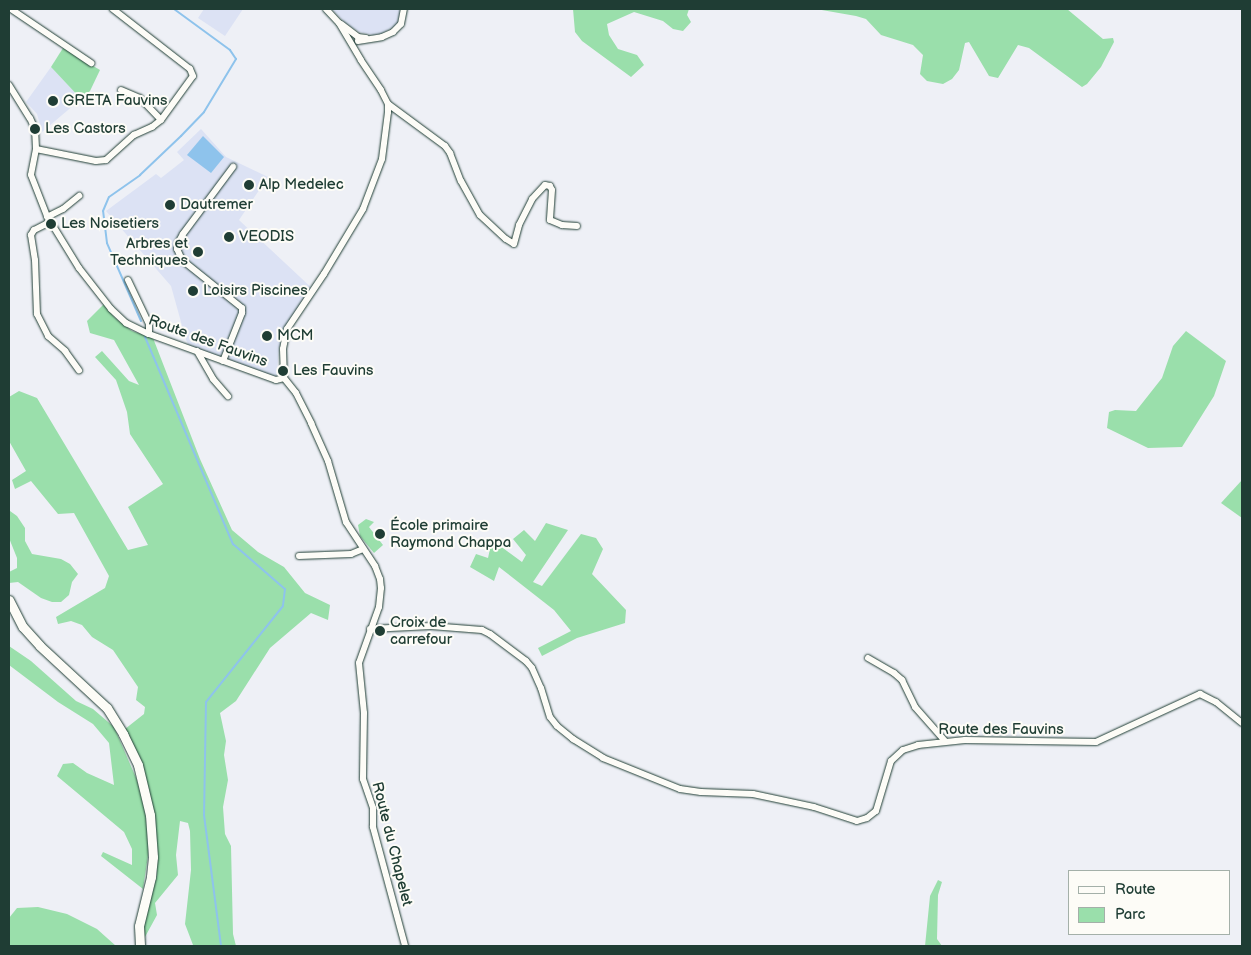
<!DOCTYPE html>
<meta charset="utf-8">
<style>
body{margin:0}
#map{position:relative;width:1251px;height:955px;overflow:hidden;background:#eef0f6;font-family:"Balsamiq Sans",sans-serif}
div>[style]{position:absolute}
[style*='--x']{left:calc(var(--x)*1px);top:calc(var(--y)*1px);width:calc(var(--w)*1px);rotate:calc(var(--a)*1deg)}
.built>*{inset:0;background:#dce2f4}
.green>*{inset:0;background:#9adfab}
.water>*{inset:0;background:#8ec3ec}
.stream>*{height:2px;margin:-1px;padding:0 1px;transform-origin:1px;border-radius:1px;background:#8ec3ec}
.roads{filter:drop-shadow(0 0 1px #1f3d34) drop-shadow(0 0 1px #1f3d34)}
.street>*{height:6px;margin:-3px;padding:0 3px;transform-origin:3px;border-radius:3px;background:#fdfcf7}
.secondary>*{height:9px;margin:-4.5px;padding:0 4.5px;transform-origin:4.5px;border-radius:4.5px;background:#fdfcf7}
.dots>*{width:14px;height:14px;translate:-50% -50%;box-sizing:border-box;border:2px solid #fdfcf7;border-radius:50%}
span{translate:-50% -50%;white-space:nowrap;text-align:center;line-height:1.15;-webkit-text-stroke:4px #fdfcf7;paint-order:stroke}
.poi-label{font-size:15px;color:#1f3d34}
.left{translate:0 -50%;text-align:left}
.right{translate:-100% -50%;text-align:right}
.street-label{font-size:15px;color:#1f3d34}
.frame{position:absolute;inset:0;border:10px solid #1f3d34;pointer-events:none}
.legend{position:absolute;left:1068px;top:870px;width:162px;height:65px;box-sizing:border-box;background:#fdfcf7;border:1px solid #a4b0a9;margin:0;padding:6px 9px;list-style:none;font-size:15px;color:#1f3d34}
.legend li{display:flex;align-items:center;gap:10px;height:25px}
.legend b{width:25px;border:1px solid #a4b0a9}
</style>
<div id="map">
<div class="built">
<div style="clip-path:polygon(204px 9px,243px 9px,225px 36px,198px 18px)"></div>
<div style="clip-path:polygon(332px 9px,401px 9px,397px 25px,381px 34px,373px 35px,359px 32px,345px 23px)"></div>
<div style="clip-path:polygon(51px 67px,81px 99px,42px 132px,37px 114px,26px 102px)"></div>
<div style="clip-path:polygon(201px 129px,226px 157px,268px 177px,239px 220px,315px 291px,284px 331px,279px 348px,276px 382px,193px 353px,186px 340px,171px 286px,106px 211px,156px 174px,161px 178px,184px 160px,177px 152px)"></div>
</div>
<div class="green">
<div style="clip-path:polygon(573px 9px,689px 9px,687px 15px,691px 22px,683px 31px,673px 29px,663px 21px,634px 12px,607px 24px,609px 35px,618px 49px,637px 55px,644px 65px,631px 77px,582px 41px,575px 32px)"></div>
<div style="clip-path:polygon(816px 9px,1067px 9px,1103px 39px,1113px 38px,1114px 42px,1101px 67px,1087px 84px,1082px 87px,1029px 48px,1018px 45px,998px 78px,989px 76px,969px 42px,965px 43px,959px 70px,952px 79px,943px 84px,927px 81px,920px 74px,923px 55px,913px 45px,881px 35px,866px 19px,856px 16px)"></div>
<div style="clip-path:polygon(63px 48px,100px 70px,90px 91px,81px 99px,51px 67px)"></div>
<div style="clip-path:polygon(104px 304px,114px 317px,132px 331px,153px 338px,200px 459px,232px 530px,258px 552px,284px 567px,305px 593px,330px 605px,328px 620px,311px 613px,270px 648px,236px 701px,220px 713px,226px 741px,224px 755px,228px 780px,223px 807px,225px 834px,231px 846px,233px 934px,236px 946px,193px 945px,185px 924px,191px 870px,190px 831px,188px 823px,180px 821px,176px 855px,178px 875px,155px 903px,157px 915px,145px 937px,143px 922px,157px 875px,155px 835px,146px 781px,125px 729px,144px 714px,145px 707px,136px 700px,138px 687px,113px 650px,92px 637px,82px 625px,71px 621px,58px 624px,56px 617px,105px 588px,109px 576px,74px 513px,58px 514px,31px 481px,15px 489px,12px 480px,26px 471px,9px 441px,9px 397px,19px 391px,37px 398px,128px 550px,148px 545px,128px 507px,163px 484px,130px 434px,127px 412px,116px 380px,95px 357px,102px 351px,129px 381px,139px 385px,114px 340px,90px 333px,87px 321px)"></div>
<div style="clip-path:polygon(1186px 331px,1226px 361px,1214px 396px,1182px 447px,1148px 448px,1107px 428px,1109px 412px,1115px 410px,1136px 411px,1162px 378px,1173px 346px)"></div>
<div style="clip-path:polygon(1242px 480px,1242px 518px,1221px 503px)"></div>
<div style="clip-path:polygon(10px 511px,17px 516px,25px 528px,25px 541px,32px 554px,61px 559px,70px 564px,78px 574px,72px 582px,69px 595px,61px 602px,52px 602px,41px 598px,18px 582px,9px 583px,9px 572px,17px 568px,17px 558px,9px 538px)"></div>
<div style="clip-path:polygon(366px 519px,374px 522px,369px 527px,383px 545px,374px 553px,360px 536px,358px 525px)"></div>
<div style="clip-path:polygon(546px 523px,568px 530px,533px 582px,542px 586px,581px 534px,596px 538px,603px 549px,592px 574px,626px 610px,625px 623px,577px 638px,542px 656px,538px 648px,571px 631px,554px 610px,499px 567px,494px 581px,470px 567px,476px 554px,488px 558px,492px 540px,522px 562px,526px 555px,513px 539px,524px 530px,535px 541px)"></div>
<div style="clip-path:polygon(9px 646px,31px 661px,76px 701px,93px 709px,114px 727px,137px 780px,145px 809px,149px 849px,143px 889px,101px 856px,103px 852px,132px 865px,132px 849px,124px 832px,57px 776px,63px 764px,73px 763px,87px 773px,114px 785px,109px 743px,93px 724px,58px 702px,9px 665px)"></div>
<div style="clip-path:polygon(938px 880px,942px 882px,938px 895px,937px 939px,942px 946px,925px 946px,930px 896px)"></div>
<div style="clip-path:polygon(38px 907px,67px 914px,97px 929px,116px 946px,9px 946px,9px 918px,17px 908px)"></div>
</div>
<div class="water">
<div style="clip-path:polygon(203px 136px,224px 157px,211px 173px,187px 155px)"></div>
</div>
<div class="stream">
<div style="--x:141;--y:321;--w:85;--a:-113.6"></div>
<div style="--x:107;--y:243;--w:32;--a:-97"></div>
<div style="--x:103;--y:211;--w:15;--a:-67"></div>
<div style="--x:109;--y:197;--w:38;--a:-35"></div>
<div style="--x:140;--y:175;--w:57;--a:-43.6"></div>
<div style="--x:181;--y:136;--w:33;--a:-46"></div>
<div style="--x:204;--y:112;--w:62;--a:-58.9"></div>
<div style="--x:236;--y:59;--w:11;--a:-124"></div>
<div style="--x:230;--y:50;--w:69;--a:-143.8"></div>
<div style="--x:145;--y:337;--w:225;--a:67"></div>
<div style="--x:233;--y:544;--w:69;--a:40.9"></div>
<div style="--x:285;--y:589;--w:17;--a:97"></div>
<div style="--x:283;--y:606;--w:123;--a:128.7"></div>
<div style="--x:206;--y:702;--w:113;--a:91"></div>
<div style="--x:204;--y:815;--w:132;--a:82.6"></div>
</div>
<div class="roads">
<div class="street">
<div style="--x:11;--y:9;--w:97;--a:34"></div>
<div style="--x:341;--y:24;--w:21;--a:37"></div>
<div style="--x:358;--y:37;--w:8;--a:7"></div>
<div style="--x:358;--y:41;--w:24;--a:-9"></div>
<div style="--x:382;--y:37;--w:12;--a:-24"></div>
<div style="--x:393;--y:32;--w:11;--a:-45"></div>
<div style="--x:401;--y:24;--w:15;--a:-79"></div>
<div style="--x:9;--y:85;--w:39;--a:58"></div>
<div style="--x:30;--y:118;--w:12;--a:66"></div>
<div style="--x:35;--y:129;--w:20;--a:87"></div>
<div style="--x:36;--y:149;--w:26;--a:101"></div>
<div style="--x:31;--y:175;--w:44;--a:68.7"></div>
<div style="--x:47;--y:216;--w:61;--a:58.4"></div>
<div style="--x:79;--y:268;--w:52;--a:52"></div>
<div style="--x:111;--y:309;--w:21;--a:43"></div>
<div style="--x:126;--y:323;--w:25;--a:26"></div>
<div style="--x:149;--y:334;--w:135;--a:19.9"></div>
<div style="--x:276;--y:380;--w:8;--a:-14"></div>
<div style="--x:121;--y:90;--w:21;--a:23"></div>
<div style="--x:140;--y:98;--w:30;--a:46"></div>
<div style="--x:388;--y:104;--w:71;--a:36.4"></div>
<div style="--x:445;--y:146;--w:9;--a:54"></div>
<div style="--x:450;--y:153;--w:30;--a:69"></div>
<div style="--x:461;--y:181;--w:39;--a:61"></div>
<div style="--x:480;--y:215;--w:35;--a:43"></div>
<div style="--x:506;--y:239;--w:9;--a:32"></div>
<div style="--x:514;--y:244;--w:20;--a:-75"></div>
<div style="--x:519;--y:225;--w:29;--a:-63"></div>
<div style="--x:532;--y:199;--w:19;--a:-47"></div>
<div style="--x:545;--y:185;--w:5;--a:11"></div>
<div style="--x:550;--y:186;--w:4;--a:63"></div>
<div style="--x:552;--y:190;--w:30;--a:94"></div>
<div style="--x:550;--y:220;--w:13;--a:23"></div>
<div style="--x:562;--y:225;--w:15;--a:4"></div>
<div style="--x:36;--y:149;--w:61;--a:11.3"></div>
<div style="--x:96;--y:161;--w:10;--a:-6"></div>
<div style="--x:106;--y:160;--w:38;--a:-42"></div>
<div style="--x:134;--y:135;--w:20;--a:-24"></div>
<div style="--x:152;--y:127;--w:11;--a:-38"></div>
<div style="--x:161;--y:120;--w:54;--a:-54"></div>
<div style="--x:193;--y:76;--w:8;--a:-113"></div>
<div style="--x:190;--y:69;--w:98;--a:-142.1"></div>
<div style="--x:47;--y:217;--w:18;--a:-27"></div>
<div style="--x:63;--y:209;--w:21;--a:-39"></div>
<div style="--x:50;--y:222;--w:18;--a:153"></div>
<div style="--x:34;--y:230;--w:6;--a:121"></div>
<div style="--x:31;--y:235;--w:25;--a:81"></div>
<div style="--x:35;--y:260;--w:54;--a:87.9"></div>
<div style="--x:37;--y:314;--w:25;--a:63"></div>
<div style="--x:48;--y:336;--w:23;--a:41"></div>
<div style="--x:65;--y:351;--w:24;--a:54"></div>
<div style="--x:128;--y:280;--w:49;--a:64.5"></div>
<div style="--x:149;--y:324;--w:10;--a:90"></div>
<div style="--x:197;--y:351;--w:32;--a:60"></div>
<div style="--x:213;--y:379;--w:23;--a:49"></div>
<div style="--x:223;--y:361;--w:52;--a:-68.4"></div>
<div style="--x:242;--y:313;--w:5;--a:-90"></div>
<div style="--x:242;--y:308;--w:77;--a:-141.3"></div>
<div style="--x:182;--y:260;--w:12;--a:-114"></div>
<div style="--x:177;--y:249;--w:6;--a:-81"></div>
<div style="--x:178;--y:243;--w:10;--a:-61"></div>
<div style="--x:183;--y:234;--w:84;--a:-53.3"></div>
<div style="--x:284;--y:378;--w:19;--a:51"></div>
<div style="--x:296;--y:393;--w:34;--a:63"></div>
<div style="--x:311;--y:423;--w:42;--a:65.9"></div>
<div style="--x:328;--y:461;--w:64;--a:73.6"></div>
<div style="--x:346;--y:522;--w:53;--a:56.6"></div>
<div style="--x:375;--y:566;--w:14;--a:69"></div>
<div style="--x:380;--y:579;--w:9;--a:84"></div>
<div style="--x:381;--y:588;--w:19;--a:96"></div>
<div style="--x:379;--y:607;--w:59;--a:109.7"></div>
<div style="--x:359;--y:663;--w:50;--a:84.3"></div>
<div style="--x:364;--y:713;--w:66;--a:90.9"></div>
<div style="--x:363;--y:779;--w:31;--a:71"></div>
<div style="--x:373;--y:808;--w:19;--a:90"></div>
<div style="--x:373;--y:827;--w:123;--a:74.9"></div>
<div style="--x:284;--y:378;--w:29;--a:-92"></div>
<div style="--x:283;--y:349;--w:20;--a:-79"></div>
<div style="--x:287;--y:329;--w:66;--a:-56.1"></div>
<div style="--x:324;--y:274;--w:76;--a:-59"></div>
<div style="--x:363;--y:209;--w:53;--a:-69.2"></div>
<div style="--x:382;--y:159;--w:47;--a:-82.7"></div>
<div style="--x:388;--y:112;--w:8;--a:-90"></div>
<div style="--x:388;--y:104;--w:16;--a:-117"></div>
<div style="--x:381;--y:90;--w:36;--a:-124"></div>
<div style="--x:361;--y:60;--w:43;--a:-120.7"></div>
<div style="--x:339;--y:23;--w:19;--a:-133"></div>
<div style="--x:299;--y:556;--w:52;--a:-2.2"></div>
<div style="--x:351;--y:554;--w:13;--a:-23"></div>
<div style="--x:370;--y:629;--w:61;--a:-2.8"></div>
<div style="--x:431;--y:626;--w:51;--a:4.5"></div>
<div style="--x:482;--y:630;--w:9;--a:27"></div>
<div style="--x:490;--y:634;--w:45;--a:36.9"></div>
<div style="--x:526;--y:661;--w:9;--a:49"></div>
<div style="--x:532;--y:668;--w:22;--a:66"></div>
<div style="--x:541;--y:688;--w:30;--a:73"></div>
<div style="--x:550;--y:717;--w:11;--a:52"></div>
<div style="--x:557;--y:726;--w:21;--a:39"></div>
<div style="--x:573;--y:739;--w:36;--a:32"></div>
<div style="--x:603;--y:758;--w:83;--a:21.9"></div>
<div style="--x:680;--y:789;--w:21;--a:8"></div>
<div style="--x:701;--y:792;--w:52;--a:2.2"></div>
<div style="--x:753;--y:794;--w:62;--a:12"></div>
<div style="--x:814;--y:807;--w:45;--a:18"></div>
<div style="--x:857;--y:821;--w:10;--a:-17"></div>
<div style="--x:867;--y:818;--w:11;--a:-38"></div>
<div style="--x:876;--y:811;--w:52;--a:-73.3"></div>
<div style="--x:891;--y:761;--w:16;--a:-43"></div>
<div style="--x:903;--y:750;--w:16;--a:-18"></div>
<div style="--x:918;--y:745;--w:47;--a:-6.1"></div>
<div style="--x:965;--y:740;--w:131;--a:0.9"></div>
<div style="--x:1096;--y:742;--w:115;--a:-24.8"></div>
<div style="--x:1200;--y:694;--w:18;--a:27"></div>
<div style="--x:1216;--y:702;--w:33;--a:39"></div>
<div style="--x:868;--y:658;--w:30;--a:30"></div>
<div style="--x:894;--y:673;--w:11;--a:41"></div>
<div style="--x:902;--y:680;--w:30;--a:64"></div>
<div style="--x:915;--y:707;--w:45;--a:48.6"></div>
</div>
<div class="secondary">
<div style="--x:9;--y:600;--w:30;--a:63"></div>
<div style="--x:23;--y:627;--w:25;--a:48"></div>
<div style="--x:40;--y:646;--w:91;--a:42.8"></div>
<div style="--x:107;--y:708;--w:31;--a:58"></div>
<div style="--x:123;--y:734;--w:34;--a:64"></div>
<div style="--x:138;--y:765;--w:51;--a:76.5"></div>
<div style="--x:150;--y:815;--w:42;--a:85.9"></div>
<div style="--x:153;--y:857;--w:20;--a:96"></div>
<div style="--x:151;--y:877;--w:50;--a:103.8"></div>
<div style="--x:139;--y:926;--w:20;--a:87"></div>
</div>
</div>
<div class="dots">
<div style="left:53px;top:101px;background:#1f3d34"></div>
<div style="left:35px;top:129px;background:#1f3d34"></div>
<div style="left:249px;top:185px;background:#1f3d34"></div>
<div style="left:170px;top:205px;background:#1f3d34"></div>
<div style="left:51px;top:224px;background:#1f3d34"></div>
<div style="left:229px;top:237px;background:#1f3d34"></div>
<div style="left:198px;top:252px;background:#1f3d34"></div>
<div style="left:193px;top:291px;background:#1f3d34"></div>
<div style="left:267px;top:336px;background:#1f3d34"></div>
<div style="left:283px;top:371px;background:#1f3d34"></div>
<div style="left:380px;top:534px;background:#1f3d34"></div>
<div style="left:380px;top:631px;background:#1f3d34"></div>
</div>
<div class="poi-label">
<span class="left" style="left:63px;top:101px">GRETA Fauvins</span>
<span class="left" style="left:45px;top:129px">Les Castors</span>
<span class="left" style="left:259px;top:185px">Alp Medelec</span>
<span class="left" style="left:180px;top:205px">Dautremer</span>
<span class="left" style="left:61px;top:224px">Les Noisetiers</span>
<span class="left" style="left:239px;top:237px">VEODIS</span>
<span class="right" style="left:188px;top:252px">Arbres et<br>Techniques</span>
<span class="left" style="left:203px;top:291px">Loisirs Piscines</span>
<span class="left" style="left:277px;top:336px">MCM</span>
<span class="left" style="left:293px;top:371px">Les Fauvins</span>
<span class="left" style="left:390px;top:534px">École primaire<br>Raymond Chappa</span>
<span class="left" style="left:390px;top:631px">Croix de<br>carrefour</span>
</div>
<div class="street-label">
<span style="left:208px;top:341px;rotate:20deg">Route des Fauvins</span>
<span style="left:1001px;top:730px">Route des Fauvins</span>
<span style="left:392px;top:844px;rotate:76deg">Route du Chapelet</span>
</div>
<div class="frame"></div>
<ul class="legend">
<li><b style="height:6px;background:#fdfcf7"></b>Route</li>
<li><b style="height:14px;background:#9adfab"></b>Parc</li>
</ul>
</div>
